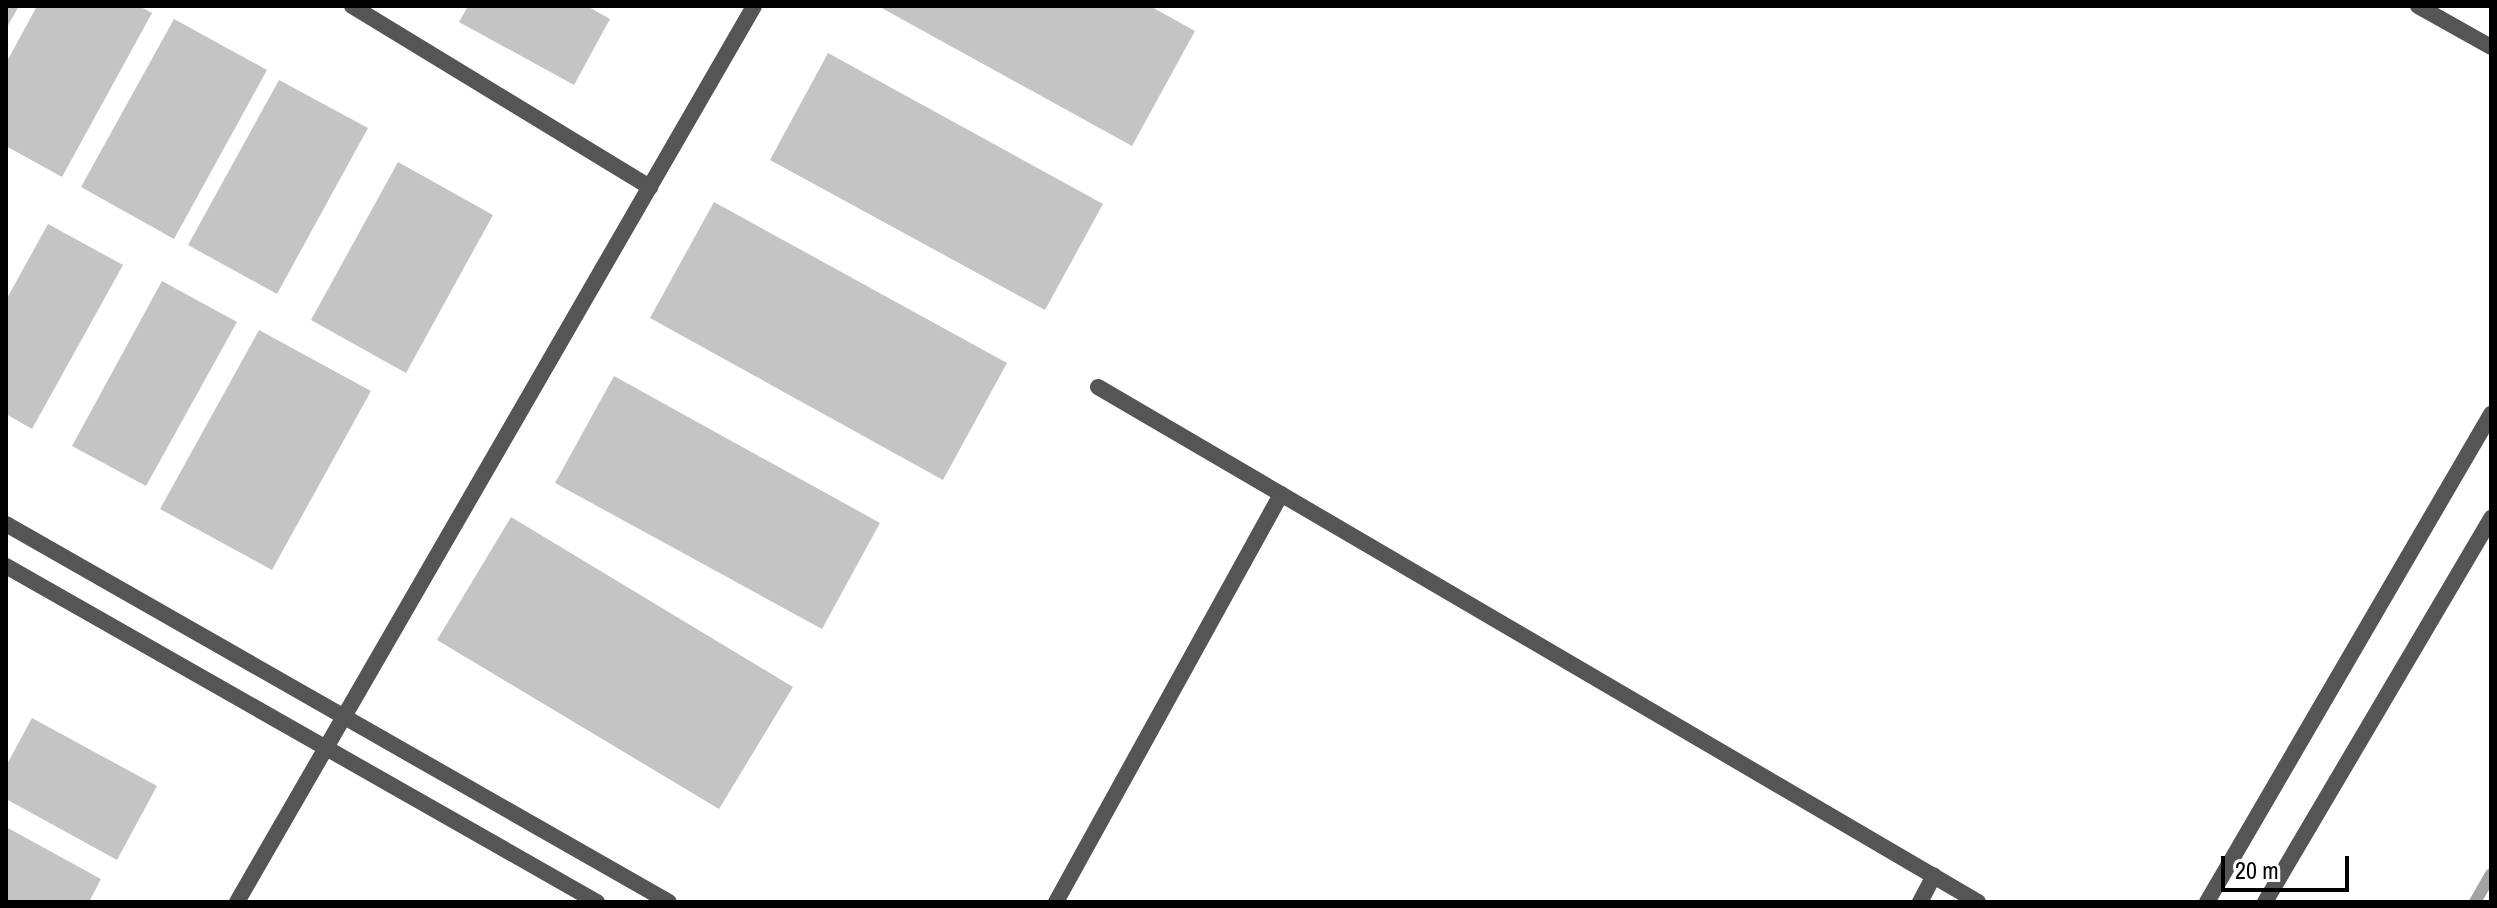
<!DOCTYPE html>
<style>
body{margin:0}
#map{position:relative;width:2497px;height:908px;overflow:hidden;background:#fff;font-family:"Archivo Narrow",sans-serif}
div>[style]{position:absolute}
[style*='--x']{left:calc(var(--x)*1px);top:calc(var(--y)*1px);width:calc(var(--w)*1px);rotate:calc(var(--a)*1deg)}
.stream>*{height:12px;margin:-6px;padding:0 6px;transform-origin:6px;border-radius:6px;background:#a3a3a3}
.building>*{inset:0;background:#c4c4c4}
.lane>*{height:16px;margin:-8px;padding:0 8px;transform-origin:8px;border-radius:8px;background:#555}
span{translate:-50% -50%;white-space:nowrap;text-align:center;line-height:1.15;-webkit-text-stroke:8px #fff;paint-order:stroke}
.frame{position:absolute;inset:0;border:8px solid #000;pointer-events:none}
.scale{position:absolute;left:2221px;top:856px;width:128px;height:36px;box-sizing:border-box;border:4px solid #000;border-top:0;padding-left:10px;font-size:24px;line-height:28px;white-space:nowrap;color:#000;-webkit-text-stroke:6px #fff;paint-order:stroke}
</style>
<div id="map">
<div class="stream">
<div style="--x:2475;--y:902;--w:32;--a:-60"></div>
</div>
<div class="building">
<div style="clip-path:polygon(6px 6px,19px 6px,6px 29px)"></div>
<div style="clip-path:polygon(37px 6px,139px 6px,152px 13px,62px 177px,6px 146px,6px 63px)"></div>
<div style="clip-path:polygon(468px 6px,587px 6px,610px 19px,574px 85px,459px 22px)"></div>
<div style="clip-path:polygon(878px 6px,1150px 6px,1195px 31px,1132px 146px)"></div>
<div style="clip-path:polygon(174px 19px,267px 70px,174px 239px,81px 187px)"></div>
<div style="clip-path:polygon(828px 53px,1103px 204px,1045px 310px,770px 160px)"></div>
<div style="clip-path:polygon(279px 80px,368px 128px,277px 294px,188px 245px)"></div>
<div style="clip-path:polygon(398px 162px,493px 215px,406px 373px,311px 320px)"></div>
<div style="clip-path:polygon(714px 202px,1007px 363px,943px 480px,650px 318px)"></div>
<div style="clip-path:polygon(48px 224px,123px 265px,32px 429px,6px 414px,6px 300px)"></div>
<div style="clip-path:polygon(162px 281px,237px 322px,146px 486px,72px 446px)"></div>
<div style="clip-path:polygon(259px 330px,371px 391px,272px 570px,160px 509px)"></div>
<div style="clip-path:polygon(614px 376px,880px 523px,822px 629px,555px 483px)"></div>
<div style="clip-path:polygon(511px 517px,793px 687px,719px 809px,437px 640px)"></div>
<div style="clip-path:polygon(32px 718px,157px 786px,117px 860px,6px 799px,6px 766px)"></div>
<div style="clip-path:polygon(6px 827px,101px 879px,89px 902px,6px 902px)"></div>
</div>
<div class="lane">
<div style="--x:352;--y:6;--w:349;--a:31.3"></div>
<div style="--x:2418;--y:6;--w:84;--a:29.3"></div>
<div style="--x:1098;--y:387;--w:1020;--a:30.34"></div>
<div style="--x:6;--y:524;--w:763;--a:29.69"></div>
<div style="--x:6;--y:566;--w:680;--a:29.62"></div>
<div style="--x:237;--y:902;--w:1034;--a:-60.01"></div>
<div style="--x:1056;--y:902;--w:466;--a:-61.1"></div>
<div style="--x:1920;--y:902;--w:30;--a:-62"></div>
<div style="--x:2207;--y:902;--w:565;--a:-59.8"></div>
<div style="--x:2265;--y:902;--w:446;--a:-59.5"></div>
</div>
<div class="frame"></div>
<div class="scale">20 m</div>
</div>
